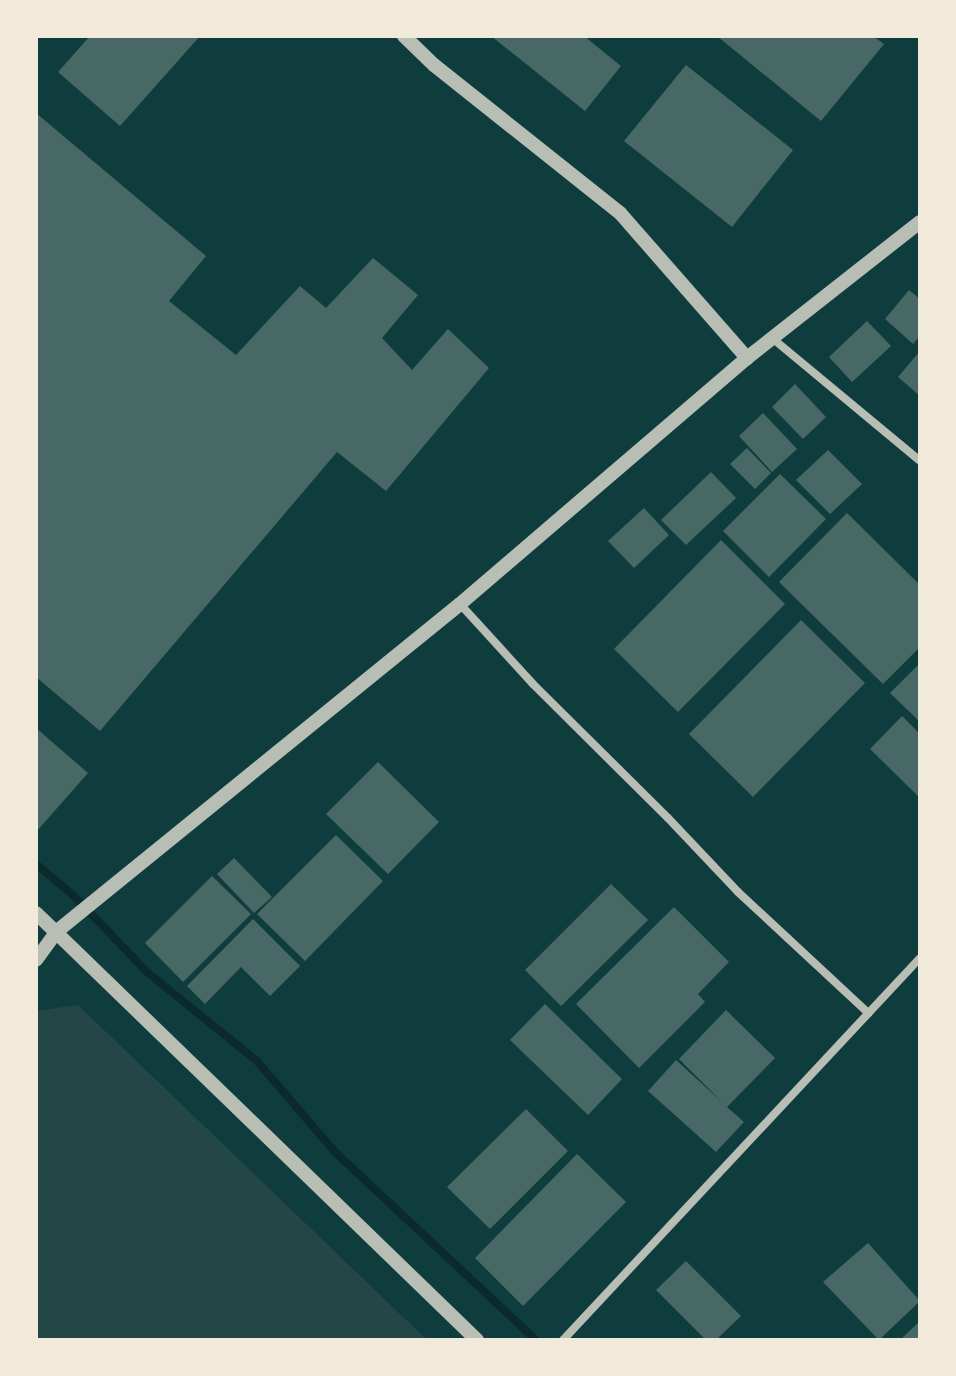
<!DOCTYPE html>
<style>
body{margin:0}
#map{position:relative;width:956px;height:1376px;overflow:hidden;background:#0f3d3e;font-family:Montserrat,sans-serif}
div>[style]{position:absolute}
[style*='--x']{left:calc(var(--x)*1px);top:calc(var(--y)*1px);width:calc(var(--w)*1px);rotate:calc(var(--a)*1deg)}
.green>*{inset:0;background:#244646}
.stream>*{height:8px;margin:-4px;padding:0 4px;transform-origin:4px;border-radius:4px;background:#0a2a2b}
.building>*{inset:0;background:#486865}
.minor>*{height:8px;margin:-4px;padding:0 4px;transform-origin:4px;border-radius:4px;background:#b8beb3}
.tertiary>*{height:14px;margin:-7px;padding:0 7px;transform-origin:7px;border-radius:7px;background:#b8beb3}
span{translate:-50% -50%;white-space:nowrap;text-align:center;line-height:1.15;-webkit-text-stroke:6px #f1e9da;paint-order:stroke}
.frame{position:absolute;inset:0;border:38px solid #f1e9da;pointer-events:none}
</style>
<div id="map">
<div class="green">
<div style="clip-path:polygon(78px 1005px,427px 1340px,36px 1340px,36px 1011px)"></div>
</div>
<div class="stream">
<div style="--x:36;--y:864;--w:51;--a:40.2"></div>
<div style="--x:75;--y:897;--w:104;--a:46.2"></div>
<div style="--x:147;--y:972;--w:141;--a:39"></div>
<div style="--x:257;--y:1061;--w:120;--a:49.4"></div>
<div style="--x:335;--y:1152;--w:275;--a:43.1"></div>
</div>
<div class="building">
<div style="clip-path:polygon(90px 36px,200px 36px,120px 126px,58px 72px)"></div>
<div style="clip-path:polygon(491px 36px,584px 36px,621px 66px,585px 111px)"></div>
<div style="clip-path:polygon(717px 36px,873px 36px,884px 44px,821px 121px)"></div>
<div style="clip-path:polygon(686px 65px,793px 150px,732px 227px,624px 141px)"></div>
<div style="clip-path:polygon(36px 113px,206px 256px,169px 301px,236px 355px,300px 286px,326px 308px,373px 258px,418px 295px,382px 338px,412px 370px,448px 329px,489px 368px,386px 491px,337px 452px,100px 731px,36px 677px)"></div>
<div style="clip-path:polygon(909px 290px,920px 299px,920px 336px,913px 344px,885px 319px)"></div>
<div style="clip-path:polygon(867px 321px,891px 346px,852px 382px,829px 357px)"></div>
<div style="clip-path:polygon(920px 351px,920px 396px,898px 377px)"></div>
<div style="clip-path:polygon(795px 384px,826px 417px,803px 439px,772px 407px)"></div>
<div style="clip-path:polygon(763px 413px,797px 449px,772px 472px,739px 436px)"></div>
<div style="clip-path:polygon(747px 448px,771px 473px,755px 489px,730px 464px)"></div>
<div style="clip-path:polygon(828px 450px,862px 484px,830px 514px,796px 480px)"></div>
<div style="clip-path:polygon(711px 472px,736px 498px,686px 545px,661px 520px)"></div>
<div style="clip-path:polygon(780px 474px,826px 519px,769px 577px,723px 531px)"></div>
<div style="clip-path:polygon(644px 508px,669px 535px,634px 568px,608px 541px)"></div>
<div style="clip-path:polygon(847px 513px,920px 585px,920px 647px,883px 684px,779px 582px)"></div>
<div style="clip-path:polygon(721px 540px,785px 604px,678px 712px,614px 649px)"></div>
<div style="clip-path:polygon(801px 620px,865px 683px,753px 797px,689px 734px)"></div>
<div style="clip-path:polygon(920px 663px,920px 722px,890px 693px)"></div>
<div style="clip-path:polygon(902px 716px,920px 734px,920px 798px,870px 749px)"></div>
<div style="clip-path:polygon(36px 728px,88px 773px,36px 832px)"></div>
<div style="clip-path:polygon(378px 762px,439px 822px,388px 874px,326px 814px)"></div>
<div style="clip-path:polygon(336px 835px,383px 881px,305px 961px,257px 914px)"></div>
<div style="clip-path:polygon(234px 858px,272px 897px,254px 913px,217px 874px)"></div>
<div style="clip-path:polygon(212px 876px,251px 914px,183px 982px,145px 943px)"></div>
<div style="clip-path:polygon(611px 884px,648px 920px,561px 1006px,525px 970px)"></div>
<div style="clip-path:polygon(674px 907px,729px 962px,698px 994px,705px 1002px,639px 1068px,576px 1004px)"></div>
<div style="clip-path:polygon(253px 919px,300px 966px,270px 996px,241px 967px,205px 1004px,187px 986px)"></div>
<div style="clip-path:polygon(545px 1004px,622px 1079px,588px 1115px,510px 1040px)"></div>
<div style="clip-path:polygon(726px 1010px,775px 1058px,727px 1107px,744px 1122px,716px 1152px,648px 1091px,676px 1060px,722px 1102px,679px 1059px)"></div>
<div style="clip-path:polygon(526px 1109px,568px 1151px,490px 1229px,447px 1187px)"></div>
<div style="clip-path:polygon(577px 1154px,626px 1202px,523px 1306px,475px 1258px)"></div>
<div style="clip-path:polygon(868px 1243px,920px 1301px,879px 1340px,823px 1282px)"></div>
<div style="clip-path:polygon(686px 1261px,741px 1316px,716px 1340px,706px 1340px,656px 1290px)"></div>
<div style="clip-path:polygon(920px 1321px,920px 1340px,900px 1340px)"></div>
</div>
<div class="minor">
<div style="--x:772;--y:338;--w:192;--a:39.7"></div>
<div style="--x:460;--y:604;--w:108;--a:47.6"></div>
<div style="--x:533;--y:684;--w:190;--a:44.8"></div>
<div style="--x:668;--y:818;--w:102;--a:46.6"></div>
<div style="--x:738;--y:892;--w:178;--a:42.9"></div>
<div style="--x:563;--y:1340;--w:523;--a:-46.94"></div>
</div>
<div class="tertiary">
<div style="--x:404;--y:36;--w:42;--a:44"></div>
<div style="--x:434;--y:65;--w:238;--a:38.5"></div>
<div style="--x:620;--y:213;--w:193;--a:48.8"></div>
<div style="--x:36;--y:913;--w:614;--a:44.08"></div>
<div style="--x:36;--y:960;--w:34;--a:-54"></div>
<div style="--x:56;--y:932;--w:520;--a:-39.07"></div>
<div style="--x:460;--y:604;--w:378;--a:-40.6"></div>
<div style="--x:747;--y:358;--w:220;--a:-38.2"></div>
</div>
<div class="frame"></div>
</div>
